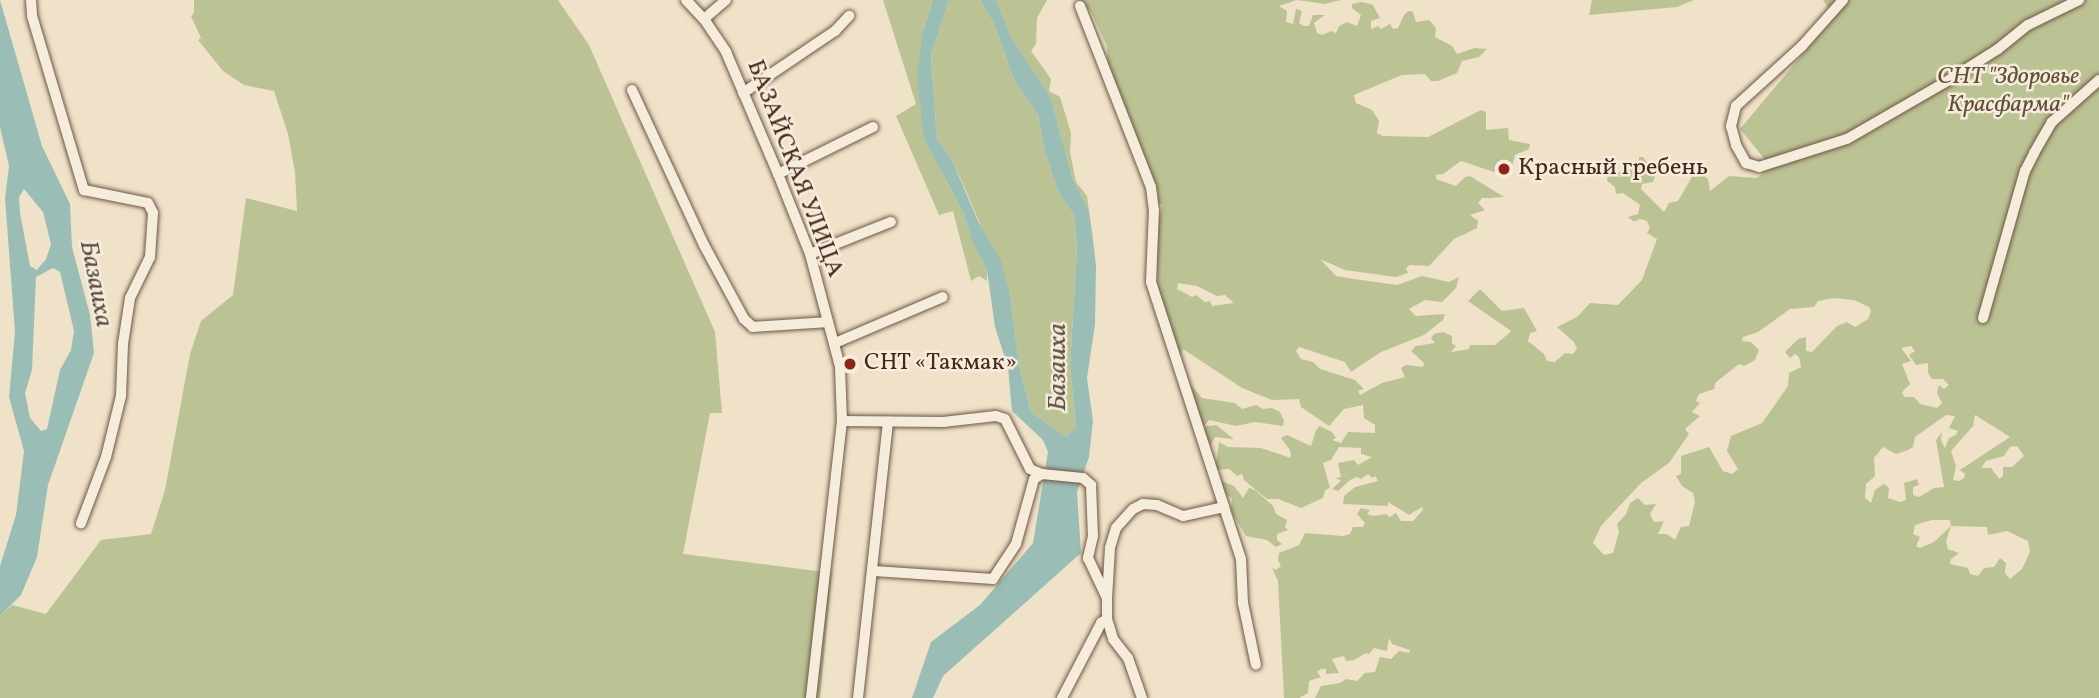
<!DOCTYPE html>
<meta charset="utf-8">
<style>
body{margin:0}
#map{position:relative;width:2099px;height:698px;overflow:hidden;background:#efe2c8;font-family:Vollkorn,serif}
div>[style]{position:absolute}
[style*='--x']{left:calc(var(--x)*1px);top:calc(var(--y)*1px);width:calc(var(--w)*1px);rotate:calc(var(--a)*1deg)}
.green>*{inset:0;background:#bbc394}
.water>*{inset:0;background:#9abeb5}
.roads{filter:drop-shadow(0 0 2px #705646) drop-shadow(0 0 2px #705646)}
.street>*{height:10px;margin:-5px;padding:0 5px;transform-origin:5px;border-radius:5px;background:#f5ecdb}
.dots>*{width:19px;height:19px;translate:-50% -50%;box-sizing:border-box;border:4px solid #f5ecdb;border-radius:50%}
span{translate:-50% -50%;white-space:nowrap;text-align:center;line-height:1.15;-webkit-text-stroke:5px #f5ecdb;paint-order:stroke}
.park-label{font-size:24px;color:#634f38;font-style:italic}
.street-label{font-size:24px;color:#46281a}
.poi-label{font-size:24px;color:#46281a}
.left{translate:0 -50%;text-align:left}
.water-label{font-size:26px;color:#5b4e41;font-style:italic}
</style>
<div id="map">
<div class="green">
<div style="clip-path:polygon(194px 0,558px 0,589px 45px,715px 332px,722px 413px,710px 413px,683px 554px,832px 573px,820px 698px,0 698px,0 616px,12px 605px,46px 614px,101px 540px,151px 534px,165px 490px,190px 354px,201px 321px,233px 295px,246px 198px,297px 211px,295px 172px,288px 134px,274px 91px,244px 85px,223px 71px,198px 40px,201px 38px,191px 16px,194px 13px)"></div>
<div style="clip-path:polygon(883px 0,933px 0,923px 31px,941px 171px,964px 214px,971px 239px,987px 270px,987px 281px,979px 276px,971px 281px,953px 211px,939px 215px,896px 116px,916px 104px)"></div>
<div style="clip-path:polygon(949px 0,980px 0,995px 26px,1014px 80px,1038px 115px,1045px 152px,1058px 191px,1074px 216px,1077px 248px,1070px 366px,1076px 427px,1066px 437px,1031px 412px,1020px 370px,1010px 295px,967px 193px,952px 160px,937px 139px,931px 55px)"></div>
<div style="clip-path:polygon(996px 0,1047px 0,1037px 18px,1036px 44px,1031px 51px,1051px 79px,1049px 91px,1060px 97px,1071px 133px,1070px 152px,1076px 182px,1087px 196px,1089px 211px,1073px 180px,1051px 98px,1012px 38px)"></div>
<div style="clip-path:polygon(evenodd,1079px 0,1341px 0,1325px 4px,1297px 0,1279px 6px,1287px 11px,1286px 22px,1293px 24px,1296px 9px,1302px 11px,1299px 23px,1304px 26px,1309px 26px,1313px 15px,1325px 15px,1314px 23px,1317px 33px,1322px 35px,1331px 31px,1336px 33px,1339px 26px,1347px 22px,1357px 26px,1361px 15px,1352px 8px,1352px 4px,1362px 2px,1373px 5px,1380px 18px,1371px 21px,1371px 29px,1378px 26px,1381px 29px,1390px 24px,1393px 29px,1398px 28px,1404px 15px,1408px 11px,1413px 12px,1416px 22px,1429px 20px,1436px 28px,1435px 37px,1452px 46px,1457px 54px,1475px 48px,1487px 49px,1479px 57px,1462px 61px,1457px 73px,1438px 81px,1431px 81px,1425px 74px,1402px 75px,1354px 95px,1356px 103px,1372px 110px,1379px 121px,1377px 133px,1383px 136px,1428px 137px,1481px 110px,1486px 112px,1486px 130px,1508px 128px,1509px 140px,1530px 144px,1529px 149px,1515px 155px,1512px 166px,1497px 173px,1461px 161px,1443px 174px,1436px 175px,1436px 179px,1456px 186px,1465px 177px,1470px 176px,1504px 197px,1482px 198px,1478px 203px,1485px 210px,1470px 215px,1478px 221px,1477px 228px,1454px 239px,1429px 266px,1410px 265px,1406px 268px,1408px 273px,1396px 277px,1345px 270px,1320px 259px,1336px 276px,1354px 279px,1397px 285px,1422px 276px,1449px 282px,1459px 277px,1456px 288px,1442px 302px,1425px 300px,1409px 309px,1416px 316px,1445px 314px,1443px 320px,1424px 335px,1381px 352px,1351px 372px,1345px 362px,1299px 347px,1296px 351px,1301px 359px,1313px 362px,1320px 369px,1355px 380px,1364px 389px,1358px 391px,1360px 395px,1382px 383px,1405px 377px,1401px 368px,1406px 365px,1423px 367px,1424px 363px,1411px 351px,1416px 346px,1435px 343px,1431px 338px,1434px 334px,1443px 332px,1452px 336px,1452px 343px,1456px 346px,1451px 352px,1469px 349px,1470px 345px,1495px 345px,1508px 334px,1511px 331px,1468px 301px,1480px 289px,1502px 311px,1524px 308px,1537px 331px,1530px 333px,1528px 341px,1544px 354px,1547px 361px,1555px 362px,1565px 353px,1573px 354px,1577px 349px,1574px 342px,1557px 327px,1577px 317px,1590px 303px,1618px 305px,1642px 280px,1657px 239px,1647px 233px,1650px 228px,1647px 221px,1640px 219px,1633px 221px,1628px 217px,1638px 214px,1640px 205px,1623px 193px,1616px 194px,1615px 187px,1607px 181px,1608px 174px,1635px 169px,1639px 165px,1639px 157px,1643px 157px,1656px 173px,1653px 182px,1642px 184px,1641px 189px,1664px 212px,1669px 203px,1678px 201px,1696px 170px,1708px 179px,1710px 191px,1729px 176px,1757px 178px,1771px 167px,1740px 129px,1834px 17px,1823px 0,2099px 0,2099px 698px,1315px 698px,1321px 686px,1340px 683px,1346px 679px,1357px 681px,1365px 673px,1375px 672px,1380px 657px,1391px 659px,1399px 651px,1409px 653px,1410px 650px,1392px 644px,1389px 638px,1387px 651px,1374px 648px,1369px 654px,1366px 653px,1354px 660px,1346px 661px,1344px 656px,1332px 659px,1339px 673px,1326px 674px,1326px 669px,1321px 669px,1317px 672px,1321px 677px,1309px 681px,1308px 693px,1299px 698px,1284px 698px,1278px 581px,1272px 568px,1276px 570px,1281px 566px,1278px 560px,1279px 553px,1299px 545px,1305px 533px,1343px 536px,1350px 534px,1353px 527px,1363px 527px,1365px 523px,1357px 514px,1361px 508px,1370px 510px,1367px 514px,1373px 516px,1386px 514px,1390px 517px,1396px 513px,1401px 521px,1413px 521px,1423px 510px,1422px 507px,1409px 515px,1388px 502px,1388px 506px,1343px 504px,1344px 496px,1355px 487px,1378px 481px,1375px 476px,1372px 478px,1368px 474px,1361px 479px,1357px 477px,1350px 480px,1338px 491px,1332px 489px,1341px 481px,1336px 478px,1341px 477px,1338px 463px,1354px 460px,1358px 465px,1372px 457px,1361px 454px,1361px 448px,1339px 447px,1331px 460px,1323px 463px,1330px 488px,1325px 490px,1323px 498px,1301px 508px,1278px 499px,1267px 499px,1244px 480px,1242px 474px,1237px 476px,1229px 469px,1215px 470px,1219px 442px,1228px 447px,1261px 448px,1291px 458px,1290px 450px,1281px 438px,1287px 435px,1311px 446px,1316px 430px,1320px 426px,1332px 432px,1336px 438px,1332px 440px,1341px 443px,1348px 432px,1375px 433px,1375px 425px,1364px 418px,1363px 405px,1344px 409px,1329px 426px,1301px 407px,1299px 399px,1272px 400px,1242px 388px,1183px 349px,1179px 358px,1189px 383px,1202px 398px,1235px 403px,1242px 409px,1256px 405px,1263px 409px,1272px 408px,1280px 412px,1284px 421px,1283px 426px,1255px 422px,1236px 426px,1209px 420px,1203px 427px,1216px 425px,1234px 439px,1215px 437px,1211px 445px,1204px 438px,1163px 313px,1158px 285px,1156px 218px,1161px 214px,1162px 204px,1158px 204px,1158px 193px,1108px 66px,1107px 46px,1091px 12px,1079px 0,1178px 283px,1197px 286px,1217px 296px,1225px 295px,1234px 303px,1212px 306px,1210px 301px,1205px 302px,1196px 295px,1192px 297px,1177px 289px,1178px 283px,1079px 0,1834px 298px,1854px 300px,1869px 307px,1871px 311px,1868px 319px,1855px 327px,1847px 322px,1837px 326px,1812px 352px,1806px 351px,1806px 337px,1798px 339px,1785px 352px,1790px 358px,1795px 354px,1799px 357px,1801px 367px,1789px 373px,1788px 386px,1762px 423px,1731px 436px,1727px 451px,1738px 469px,1732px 474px,1723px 471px,1709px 447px,1681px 456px,1681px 474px,1676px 476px,1682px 486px,1693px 493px,1695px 502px,1689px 526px,1681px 527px,1675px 540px,1667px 534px,1658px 534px,1664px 521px,1654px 522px,1650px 514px,1656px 504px,1645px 505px,1638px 498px,1630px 503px,1626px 514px,1617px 524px,1619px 532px,1613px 553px,1604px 555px,1593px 543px,1601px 526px,1641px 483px,1669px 463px,1689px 434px,1685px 429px,1700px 416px,1692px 412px,1700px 403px,1696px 401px,1699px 394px,1714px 389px,1715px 383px,1739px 364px,1744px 366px,1755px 360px,1759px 350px,1751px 342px,1742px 341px,1743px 337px,1758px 332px,1790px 309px,1814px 307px,1818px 301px,1834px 298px,1079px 0,1911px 346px,1915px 351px,1909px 355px,1916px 365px,1928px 363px,1928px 373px,1932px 379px,1943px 379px,1949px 385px,1944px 389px,1939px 385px,1937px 393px,1942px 403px,1937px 408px,1920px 404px,1914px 397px,1904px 397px,1902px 392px,1910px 384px,1902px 364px,1911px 361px,1901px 348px,1911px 346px,1079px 0,1946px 415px,1955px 416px,1949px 428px,1958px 431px,1956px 435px,1949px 438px,1945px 448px,1941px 440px,1942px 432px,1936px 440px,1944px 487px,1934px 488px,1919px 497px,1913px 495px,1913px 487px,1919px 485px,1917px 479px,1904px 483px,1906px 500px,1900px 502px,1888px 498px,1889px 488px,1884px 484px,1875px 490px,1871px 503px,1865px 498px,1866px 484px,1875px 476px,1874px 458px,1883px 447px,1896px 454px,1908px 450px,1913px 447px,1915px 437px,1946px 415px,1079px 0,1975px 415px,2010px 437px,1960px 470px,1965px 474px,1964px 478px,1959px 481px,1953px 480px,1956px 466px,1951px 451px,1973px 426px,1975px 415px,1079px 0,2017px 446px,2024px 456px,2012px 467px,2003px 467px,2003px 476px,1999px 479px,1991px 468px,1981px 468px,1986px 461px,2004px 456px,2010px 447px,2017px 446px,1079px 0,1932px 520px,1950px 520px,1951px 526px,1934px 542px,1920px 548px,1916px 546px,1920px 537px,1913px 534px,1915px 525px,1932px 520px,1079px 0,1951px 526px,1987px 527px,1988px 535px,2007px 531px,2028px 541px,2030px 552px,2022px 569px,2010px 579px,2005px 573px,2006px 563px,2000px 558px,1994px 567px,1984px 568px,1978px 576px,1970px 574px,1968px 568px,1950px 564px,1951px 559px,1959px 553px,1948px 549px,1946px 541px,1951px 526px)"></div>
<div style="clip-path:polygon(1592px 0,1694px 0,1677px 7px,1589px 15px)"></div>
<div style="clip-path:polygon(1219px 480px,1234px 486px,1243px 498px,1249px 488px,1255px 490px,1273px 506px,1276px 514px,1287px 520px,1285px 527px,1288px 530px,1277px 534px,1277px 540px,1282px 544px,1276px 547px,1267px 540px,1246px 536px,1231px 511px,1232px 498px,1224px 494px)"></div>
</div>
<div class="water">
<div style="clip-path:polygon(evenodd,0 0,42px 146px,70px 204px,72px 247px,90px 315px,94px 353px,48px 485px,37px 557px,21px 595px,0 616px,0 566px,16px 515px,24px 451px,9px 397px,15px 332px,5px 198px,9px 166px,0 127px,0 0,24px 189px,43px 212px,51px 244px,46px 259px,37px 270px,30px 266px,20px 213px,19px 197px,24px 189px,0 0,53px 268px,60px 272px,74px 331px,71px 350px,60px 370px,47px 429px,41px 431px,30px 418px,25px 393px,32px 370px,36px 277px,53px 268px)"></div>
<div style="clip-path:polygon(933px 0,949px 0,931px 55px,937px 139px,952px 160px,978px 221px,1001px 261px,1010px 295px,1020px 370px,1031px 412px,1066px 437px,1076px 427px,1070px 366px,1077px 248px,1074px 216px,1058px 191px,1045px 152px,1038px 115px,1014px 80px,995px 26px,980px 0,996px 0,1012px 38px,1051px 98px,1073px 180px,1089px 211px,1092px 232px,1096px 265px,1095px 324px,1087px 378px,1093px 421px,1089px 457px,1077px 492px,1081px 553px,943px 676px,933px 698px,912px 698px,931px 642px,980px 605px,1033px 543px,1048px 452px,1043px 440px,1012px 411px,1008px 367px,995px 327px,987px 270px,971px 239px,964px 214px,924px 139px,917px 78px,923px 31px)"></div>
</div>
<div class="roads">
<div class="street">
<div style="--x:31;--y:0;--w:16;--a:86"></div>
<div style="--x:32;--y:16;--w:182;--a:73.4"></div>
<div style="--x:84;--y:190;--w:65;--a:11.5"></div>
<div style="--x:148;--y:203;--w:11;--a:63"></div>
<div style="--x:153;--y:213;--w:44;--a:93.9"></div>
<div style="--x:150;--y:257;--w:46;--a:116"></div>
<div style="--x:130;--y:298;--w:47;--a:98.7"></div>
<div style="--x:123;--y:344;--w:52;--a:92.2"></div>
<div style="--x:121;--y:396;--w:63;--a:103.8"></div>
<div style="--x:106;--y:457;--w:71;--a:110.7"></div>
<div style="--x:686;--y:0;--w:26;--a:47"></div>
<div style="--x:704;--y:19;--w:40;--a:56"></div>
<div style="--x:726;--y:52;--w:133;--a:66.9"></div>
<div style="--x:778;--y:174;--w:86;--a:68.2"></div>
<div style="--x:810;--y:254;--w:117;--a:75.1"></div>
<div style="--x:840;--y:367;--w:54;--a:87.9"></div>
<div style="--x:842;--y:421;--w:279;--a:96.4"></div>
<div style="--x:1843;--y:0;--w:62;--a:131.7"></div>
<div style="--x:1802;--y:46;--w:89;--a:137.7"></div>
<div style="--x:1736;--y:106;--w:21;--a:104"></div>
<div style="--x:1731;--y:126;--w:20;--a:75"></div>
<div style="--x:1736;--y:145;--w:21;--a:61"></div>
<div style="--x:1746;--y:163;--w:14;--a:17"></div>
<div style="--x:1759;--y:167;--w:92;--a:-17.7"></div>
<div style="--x:1847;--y:139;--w:118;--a:-30"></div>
<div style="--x:1949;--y:80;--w:58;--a:-32.3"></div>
<div style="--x:1998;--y:49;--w:38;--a:-39"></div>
<div style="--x:2028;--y:25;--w:57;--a:-26.1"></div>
<div style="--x:1080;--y:6;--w:194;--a:68.6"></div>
<div style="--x:1151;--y:187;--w:23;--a:83"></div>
<div style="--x:1154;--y:210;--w:72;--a:92.4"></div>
<div style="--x:1151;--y:282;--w:237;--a:72"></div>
<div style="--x:1224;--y:507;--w:42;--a:167.6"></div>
<div style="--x:1183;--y:516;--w:28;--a:-157"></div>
<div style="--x:1157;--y:505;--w:14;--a:-176"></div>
<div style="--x:1143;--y:504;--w:11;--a:153"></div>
<div style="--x:1133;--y:509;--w:25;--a:132"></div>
<div style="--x:1116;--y:528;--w:21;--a:107"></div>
<div style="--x:1110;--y:548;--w:50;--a:93.4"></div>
<div style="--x:704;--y:19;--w:29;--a:-41"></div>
<div style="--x:632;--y:90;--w:171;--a:65.1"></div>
<div style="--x:704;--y:245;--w:84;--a:61.6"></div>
<div style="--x:744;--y:319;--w:12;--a:42"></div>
<div style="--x:753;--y:327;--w:75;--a:-3.8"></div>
<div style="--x:743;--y:93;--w:111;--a:-34"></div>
<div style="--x:835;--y:31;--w:21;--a:-47"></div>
<div style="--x:778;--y:174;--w:106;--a:-26.3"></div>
<div style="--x:810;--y:254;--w:87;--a:-21.6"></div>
<div style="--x:1983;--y:318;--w:153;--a:-74.1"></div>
<div style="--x:2025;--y:171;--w:20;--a:-63"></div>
<div style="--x:2034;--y:153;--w:36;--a:-60"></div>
<div style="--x:2052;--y:122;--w:63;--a:-41.8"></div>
<div style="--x:835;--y:343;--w:117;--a:-23.1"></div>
<div style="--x:842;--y:421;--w:101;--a:0.6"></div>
<div style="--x:943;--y:422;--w:53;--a:-6.5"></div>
<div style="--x:996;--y:416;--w:9;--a:18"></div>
<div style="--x:1005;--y:419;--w:56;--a:63.4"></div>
<div style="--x:1030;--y:469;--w:13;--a:23"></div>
<div style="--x:1042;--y:474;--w:9;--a:148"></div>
<div style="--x:1034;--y:479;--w:67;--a:105.5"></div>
<div style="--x:1016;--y:544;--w:42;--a:123.3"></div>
<div style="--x:993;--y:579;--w:119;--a:-176.2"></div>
<div style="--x:1042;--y:474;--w:41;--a:5.6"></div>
<div style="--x:1083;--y:478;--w:11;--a:41"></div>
<div style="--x:1091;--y:485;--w:51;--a:87.8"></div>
<div style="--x:1093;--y:536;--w:23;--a:103"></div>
<div style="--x:1088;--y:558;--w:44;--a:64.6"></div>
<div style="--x:1107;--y:598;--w:21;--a:90"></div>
<div style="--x:1107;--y:619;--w:21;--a:73"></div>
<div style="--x:1113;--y:639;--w:24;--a:52"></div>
<div style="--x:1128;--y:658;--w:42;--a:70.7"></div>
<div style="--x:1224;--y:507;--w:55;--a:71.9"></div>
<div style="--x:1241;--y:559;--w:44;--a:87.4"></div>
<div style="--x:1243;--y:603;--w:63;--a:78.2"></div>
<div style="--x:858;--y:698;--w:278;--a:-83.8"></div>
<div style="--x:1062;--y:698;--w:85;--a:-62.5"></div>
<div style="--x:1101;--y:623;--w:7;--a:-34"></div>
</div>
</div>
<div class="dots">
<div style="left:1504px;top:169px;background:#8f2418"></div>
<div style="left:850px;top:364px;background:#8f2418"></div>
</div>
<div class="park-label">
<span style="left:2008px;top:92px">СНТ "Здоровье<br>Красфарма"</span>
</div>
<div class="street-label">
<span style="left:794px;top:169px;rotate:69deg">БАЗАЙСКАЯ УЛИЦА</span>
</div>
<div class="poi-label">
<span class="left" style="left:1518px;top:169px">Красный гребень</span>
<span class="left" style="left:864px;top:364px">СНТ «Такмак»</span>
</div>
<div class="water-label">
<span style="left:95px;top:284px;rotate:79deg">Базаиха</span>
<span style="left:1059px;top:367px;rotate:-90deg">Базаиха</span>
</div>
</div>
